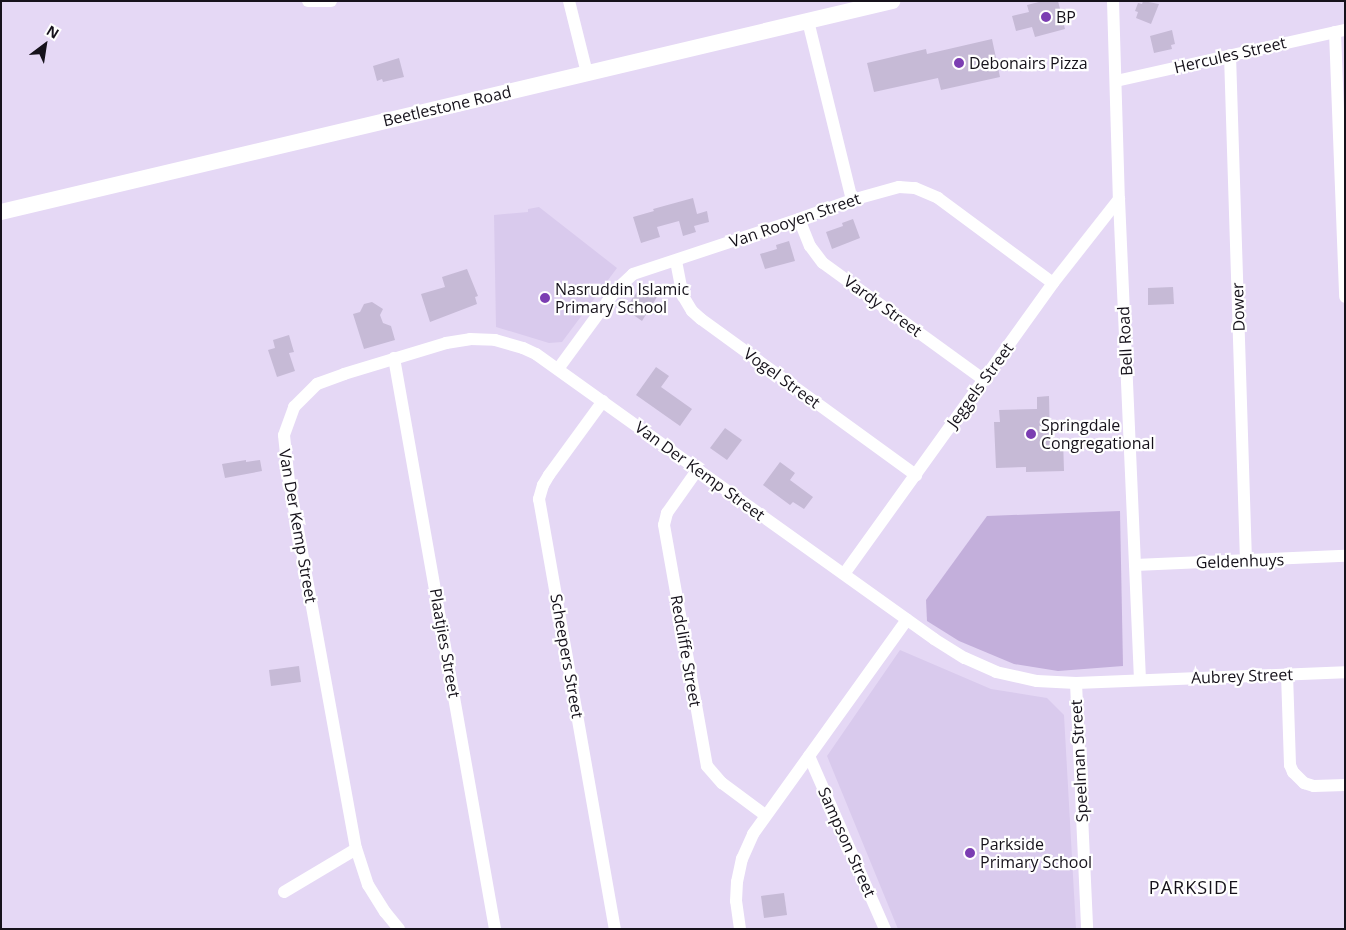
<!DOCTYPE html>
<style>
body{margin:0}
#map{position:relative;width:1346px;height:930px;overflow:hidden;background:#e5d8f5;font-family:"Open Sans",sans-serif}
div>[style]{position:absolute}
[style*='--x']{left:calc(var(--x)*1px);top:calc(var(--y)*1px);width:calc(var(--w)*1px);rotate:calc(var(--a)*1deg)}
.built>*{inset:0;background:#d9caed}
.green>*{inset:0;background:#c3afdb}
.building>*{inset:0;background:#c6bad6}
.minor>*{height:12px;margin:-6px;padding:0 6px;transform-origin:6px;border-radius:6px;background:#fff}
.tertiary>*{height:16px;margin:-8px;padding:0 8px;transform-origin:8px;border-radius:8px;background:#fff}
.dots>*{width:14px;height:14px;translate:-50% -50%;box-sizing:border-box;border:2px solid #fff;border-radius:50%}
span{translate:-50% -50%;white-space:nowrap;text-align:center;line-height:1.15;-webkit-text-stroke:4.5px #fff;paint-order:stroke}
.poi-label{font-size:16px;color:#16121b}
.left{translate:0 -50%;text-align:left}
.street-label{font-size:16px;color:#16121b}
.neighbourhood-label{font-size:18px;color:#16121b;letter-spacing:1px}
.frame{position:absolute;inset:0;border:2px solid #16121b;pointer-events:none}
.north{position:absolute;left:20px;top:20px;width:50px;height:50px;-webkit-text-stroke:4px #fff;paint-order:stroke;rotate:31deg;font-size:14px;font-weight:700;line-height:20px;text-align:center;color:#16121b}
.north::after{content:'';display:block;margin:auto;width:18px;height:22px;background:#16121b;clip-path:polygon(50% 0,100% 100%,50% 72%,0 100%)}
</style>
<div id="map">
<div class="built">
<div style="clip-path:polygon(539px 207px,617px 268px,562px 342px,549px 343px,496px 327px,494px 215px,528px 212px,528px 209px)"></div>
<div style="clip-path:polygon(900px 650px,991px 689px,1047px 698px,1064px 715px,1076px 929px,898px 929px,827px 756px)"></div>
</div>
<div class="green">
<div style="clip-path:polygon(1120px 511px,1123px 666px,1058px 671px,1014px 664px,959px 641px,927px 621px,926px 600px,987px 516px)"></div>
</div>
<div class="building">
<div style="clip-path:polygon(1043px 1px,1058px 1px,1065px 29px,1035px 37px,1032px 27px,1016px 31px,1012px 16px,1029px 12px,1027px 5px)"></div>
<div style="clip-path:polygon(1143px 1px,1159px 4px,1151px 24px,1136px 18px,1138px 12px,1135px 11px,1138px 3px,1142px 4px)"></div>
<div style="clip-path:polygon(1172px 30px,1175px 44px,1171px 45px,1172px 49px,1154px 53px,1150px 36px)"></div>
<div style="clip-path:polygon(992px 39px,1000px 77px,941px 90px,938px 78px,874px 92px,867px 63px,926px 49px,927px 54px)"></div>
<div style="clip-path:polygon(399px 58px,404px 77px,383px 82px,382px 79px,377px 81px,373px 66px)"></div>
<div style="clip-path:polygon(693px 198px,697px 214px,707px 211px,709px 222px,694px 226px,696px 232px,683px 236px,679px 221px,657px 227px,660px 237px,641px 243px,633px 217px,654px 211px,653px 209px)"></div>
<div style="clip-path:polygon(853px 219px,860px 238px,832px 249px,826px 232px,843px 226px,842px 223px)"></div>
<div style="clip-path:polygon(789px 241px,795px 261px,765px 269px,760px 254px,777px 249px,776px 245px)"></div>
<div style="clip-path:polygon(467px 269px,478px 296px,475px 297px,477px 304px,430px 322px,421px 294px,445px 287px,442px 277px)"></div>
<div style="clip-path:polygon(641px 286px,657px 297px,642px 321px,625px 309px)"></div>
<div style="clip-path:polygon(1173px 287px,1174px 304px,1148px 305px,1148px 288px)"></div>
<div style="clip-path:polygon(372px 302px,383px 309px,380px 315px,383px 323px,391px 326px,395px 340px,364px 349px,353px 314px,360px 312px,364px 304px)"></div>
<div style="clip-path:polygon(289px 335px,294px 352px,289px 353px,295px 371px,277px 377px,268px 350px,275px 348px,273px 340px)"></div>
<div style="clip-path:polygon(656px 367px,669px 376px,661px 387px,692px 409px,680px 426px,636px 395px)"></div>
<div style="clip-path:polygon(1049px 396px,1050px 440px,1063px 439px,1064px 471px,1026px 472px,1026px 467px,996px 468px,994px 422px,1000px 422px,999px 410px,1037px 409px,1037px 397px)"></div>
<div style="clip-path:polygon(725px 428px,742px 440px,727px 460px,710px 448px)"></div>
<div style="clip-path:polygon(246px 460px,246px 462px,260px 460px,262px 471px,225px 478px,222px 464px)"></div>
<div style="clip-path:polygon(780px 462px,795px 473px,790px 480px,813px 497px,804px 509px,793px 502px,790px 505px,763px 485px)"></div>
<div style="clip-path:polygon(299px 666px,301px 682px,271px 686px,269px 670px)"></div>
<div style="clip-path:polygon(784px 893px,787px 915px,764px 918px,761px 896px)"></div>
</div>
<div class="minor">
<div style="--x:308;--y:1;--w:23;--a:0"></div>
<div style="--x:569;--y:1;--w:74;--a:76"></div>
<div style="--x:1113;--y:1;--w:198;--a:88.3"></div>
<div style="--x:1119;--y:199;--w:481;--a:87.5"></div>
<div style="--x:808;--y:21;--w:184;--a:76.2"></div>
<div style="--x:1335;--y:32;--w:265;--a:87.8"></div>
<div style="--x:1230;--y:55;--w:505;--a:88.19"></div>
<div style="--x:1116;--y:81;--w:235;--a:-12.6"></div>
<div style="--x:799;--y:219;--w:29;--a:68"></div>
<div style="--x:810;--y:246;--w:21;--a:53"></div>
<div style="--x:823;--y:263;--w:199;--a:36"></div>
<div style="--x:676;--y:261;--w:36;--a:79"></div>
<div style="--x:683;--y:296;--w:17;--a:59"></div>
<div style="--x:692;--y:311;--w:12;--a:42"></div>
<div style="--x:701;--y:319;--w:266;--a:36"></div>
<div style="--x:394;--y:358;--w:580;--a:79.97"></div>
<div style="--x:558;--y:369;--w:97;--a:-53.8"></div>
<div style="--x:615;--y:291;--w:25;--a:-43"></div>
<div style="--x:633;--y:274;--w:175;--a:-18.3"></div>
<div style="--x:799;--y:219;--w:56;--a:-19.7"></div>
<div style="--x:852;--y:200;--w:49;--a:-15.5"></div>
<div style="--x:899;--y:187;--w:16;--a:4"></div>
<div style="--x:915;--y:188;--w:25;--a:23"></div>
<div style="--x:938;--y:198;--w:143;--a:36.5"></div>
<div style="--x:603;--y:401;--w:92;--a:126.1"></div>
<div style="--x:549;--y:475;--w:12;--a:121"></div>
<div style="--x:543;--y:485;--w:15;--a:106"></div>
<div style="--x:539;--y:499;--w:437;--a:80"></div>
<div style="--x:698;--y:469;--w:54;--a:125.2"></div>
<div style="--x:667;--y:513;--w:12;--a:104"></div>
<div style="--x:664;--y:525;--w:245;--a:79.9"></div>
<div style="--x:707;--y:766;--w:23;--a:49"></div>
<div style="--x:722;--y:783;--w:54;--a:36.7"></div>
<div style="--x:1135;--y:565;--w:210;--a:-2.5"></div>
<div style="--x:844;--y:574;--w:358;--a:-54.3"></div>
<div style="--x:1053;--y:283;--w:107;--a:-51.8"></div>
<div style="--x:1287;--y:674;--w:91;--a:88.1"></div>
<div style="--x:1290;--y:765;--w:8;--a:67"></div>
<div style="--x:1293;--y:772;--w:16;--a:45"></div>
<div style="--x:1304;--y:783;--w:10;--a:17"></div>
<div style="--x:1314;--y:786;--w:31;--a:-2"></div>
<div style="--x:1076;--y:683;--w:246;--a:87.4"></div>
<div style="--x:809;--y:756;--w:189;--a:66.3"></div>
<div style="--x:284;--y:892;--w:84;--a:-30.8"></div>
<div style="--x:399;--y:929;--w:22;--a:-129"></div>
<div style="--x:385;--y:912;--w:32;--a:-122"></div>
<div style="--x:368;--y:885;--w:38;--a:-108"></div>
<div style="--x:356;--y:849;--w:373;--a:-100.3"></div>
<div style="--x:289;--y:482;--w:47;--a:-96.1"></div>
<div style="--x:284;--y:435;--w:30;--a:-70"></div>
<div style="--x:294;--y:407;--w:33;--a:-45"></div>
<div style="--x:317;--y:384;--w:29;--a:-20"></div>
<div style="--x:344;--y:374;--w:107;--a:-16.9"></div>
<div style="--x:446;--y:343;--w:24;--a:-9"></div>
<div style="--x:470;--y:339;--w:25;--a:2"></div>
<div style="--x:495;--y:340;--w:29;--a:16"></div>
<div style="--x:523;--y:348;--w:14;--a:25"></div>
<div style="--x:536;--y:354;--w:490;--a:35.6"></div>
<div style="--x:934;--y:639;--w:36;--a:32"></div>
<div style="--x:965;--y:658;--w:34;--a:24"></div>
<div style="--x:996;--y:672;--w:42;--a:12.4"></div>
<div style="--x:1037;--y:681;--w:39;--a:3"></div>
<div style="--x:1076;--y:683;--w:269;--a:-2.3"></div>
<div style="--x:740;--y:929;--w:28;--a:-98"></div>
<div style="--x:736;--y:901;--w:19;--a:-87"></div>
<div style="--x:737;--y:882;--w:24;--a:-78"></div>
<div style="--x:742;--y:859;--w:27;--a:-66"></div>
<div style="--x:753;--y:834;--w:264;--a:-54.3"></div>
</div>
<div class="tertiary">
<div style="--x:1;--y:212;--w:916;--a:-13.32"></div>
</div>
<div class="dots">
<div style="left:1046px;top:17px;background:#7b3db2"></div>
<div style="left:959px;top:63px;background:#7b3db2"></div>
<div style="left:545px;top:298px;background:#7b3db2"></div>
<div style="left:1031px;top:434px;background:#7b3db2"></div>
<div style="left:970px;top:853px;background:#7b3db2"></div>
</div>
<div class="poi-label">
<span class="left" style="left:1056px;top:17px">BP</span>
<span class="left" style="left:969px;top:63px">Debonairs Pizza</span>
<span class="left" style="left:555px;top:298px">Nasruddin Islamic<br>Primary School</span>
<span class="left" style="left:1041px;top:434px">Springdale<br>Congregational</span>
<span class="left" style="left:980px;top:853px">Parkside<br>Primary School</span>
</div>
<div class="street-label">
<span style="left:1230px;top:55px;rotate:-13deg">Hercules Street</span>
<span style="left:447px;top:106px;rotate:-13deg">Beetlestone Road</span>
<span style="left:795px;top:220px;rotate:-19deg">Van Rooyen Street</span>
<span style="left:883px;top:306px;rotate:36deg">Vardy Street</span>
<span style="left:1238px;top:307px;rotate:-92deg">Dower</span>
<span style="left:1125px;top:341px;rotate:-93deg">Bell Road</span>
<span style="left:782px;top:378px;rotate:36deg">Vogel Street</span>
<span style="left:980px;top:385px;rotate:-54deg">Jeggels Street</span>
<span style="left:700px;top:471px;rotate:36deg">Van Der Kemp Street</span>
<span style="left:298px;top:526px;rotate:80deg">Van Der Kemp Street</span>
<span style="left:1240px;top:561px;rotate:-2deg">Geldenhuys</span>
<span style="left:445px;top:643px;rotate:80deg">Plaatjies Street</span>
<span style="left:686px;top:651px;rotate:80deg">Redcliffe Street</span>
<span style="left:567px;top:656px;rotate:80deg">Scheepers Street</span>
<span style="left:1242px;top:676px;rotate:-2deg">Aubrey Street</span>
<span style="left:1079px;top:761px;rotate:-93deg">Speelman Street</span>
<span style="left:847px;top:842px;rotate:66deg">Sampson Street</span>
</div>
<div class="neighbourhood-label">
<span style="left:1194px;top:887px">PARKSIDE</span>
</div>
<div class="frame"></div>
<div class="north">N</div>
</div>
